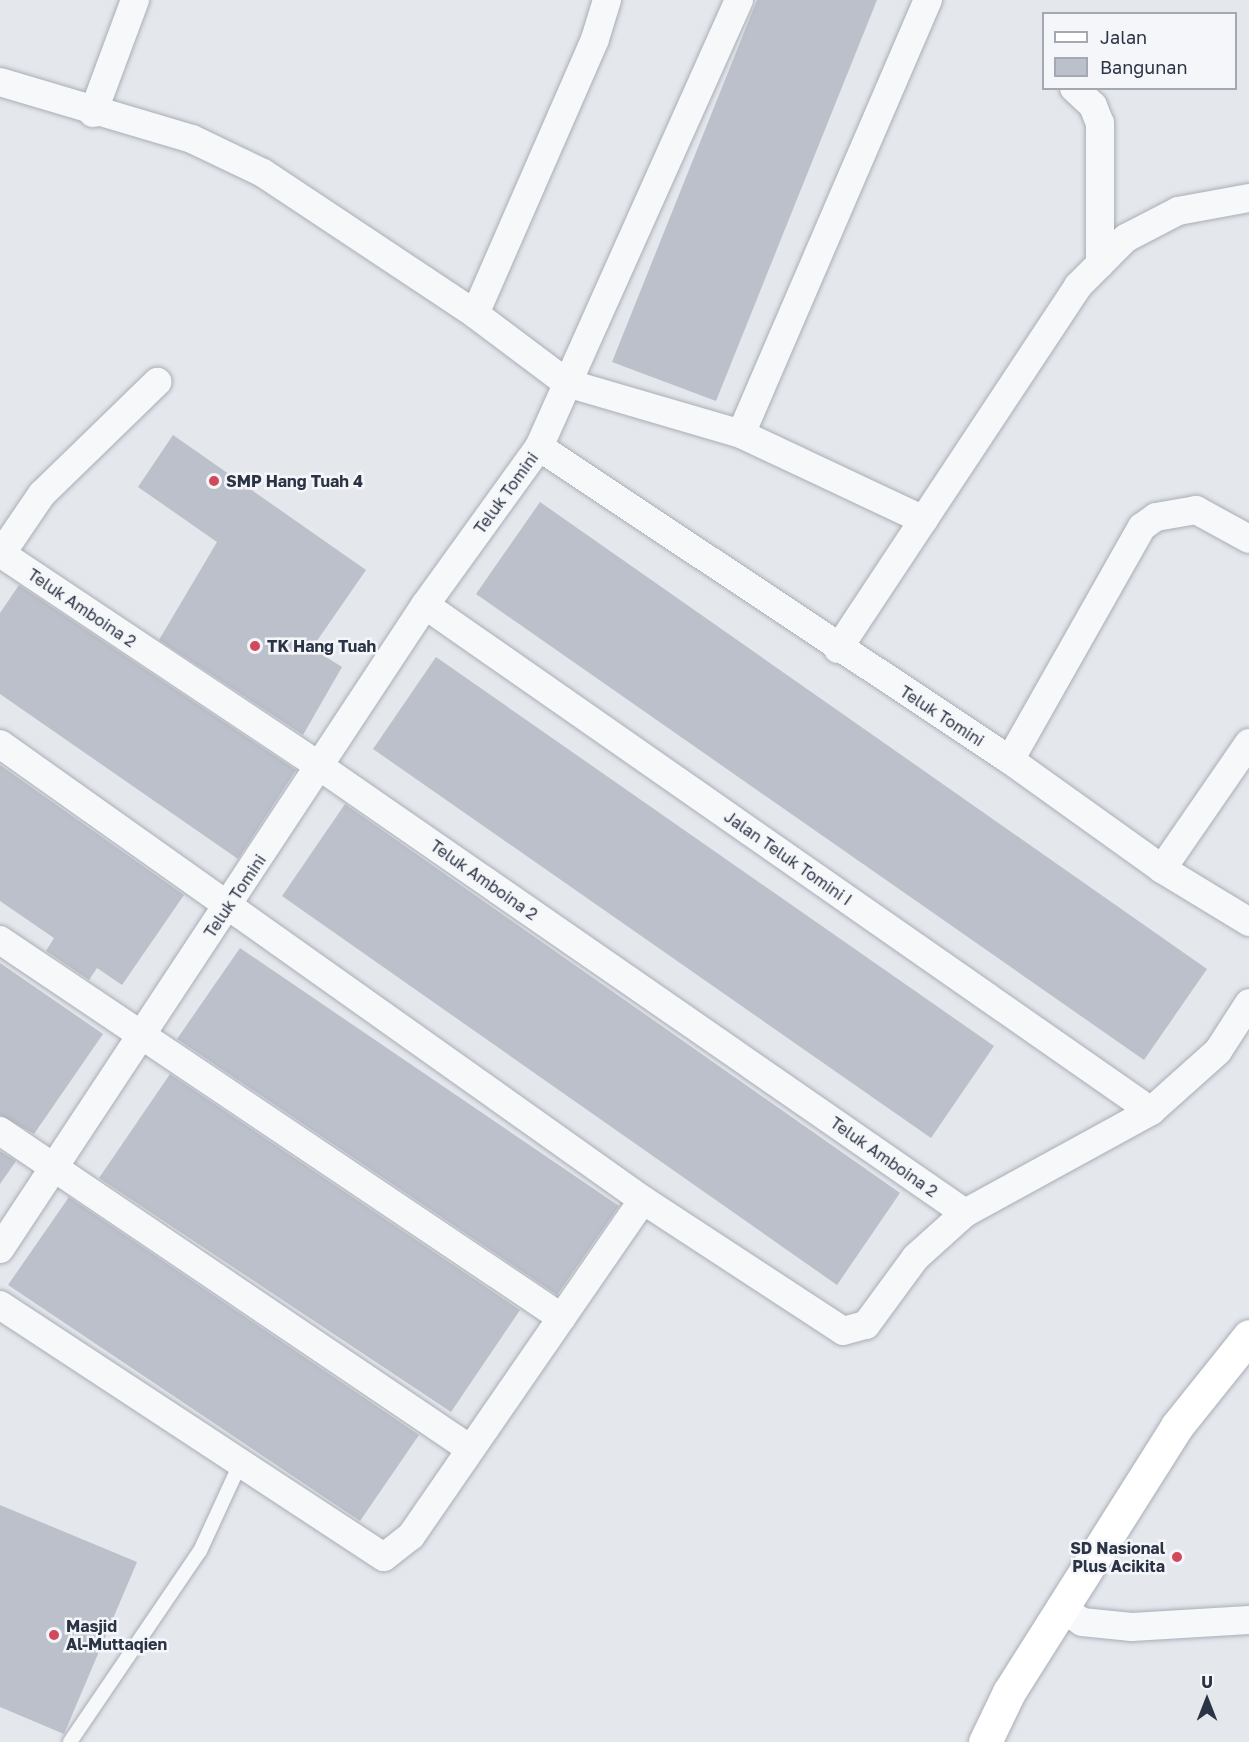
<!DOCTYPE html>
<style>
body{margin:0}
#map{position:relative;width:1249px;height:1742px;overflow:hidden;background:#e4e7ec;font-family:"Golos Text",sans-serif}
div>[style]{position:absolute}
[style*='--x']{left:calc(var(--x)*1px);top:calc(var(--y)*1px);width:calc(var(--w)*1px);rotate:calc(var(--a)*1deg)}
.building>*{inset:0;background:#bbc0ca}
.roads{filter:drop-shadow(0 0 2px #a9aeb7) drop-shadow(0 0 2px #a9aeb7)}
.service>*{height:14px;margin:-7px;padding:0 7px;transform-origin:7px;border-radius:7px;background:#f7f8fa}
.minor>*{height:28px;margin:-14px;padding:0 14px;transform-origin:14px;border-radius:14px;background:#f7f8fa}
.secondary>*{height:33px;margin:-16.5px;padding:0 16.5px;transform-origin:16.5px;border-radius:16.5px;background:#fff}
.dots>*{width:16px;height:16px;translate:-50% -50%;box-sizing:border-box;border:3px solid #f4f6f9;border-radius:50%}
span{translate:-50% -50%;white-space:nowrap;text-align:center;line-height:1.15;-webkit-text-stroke:5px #f4f6f9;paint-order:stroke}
.poi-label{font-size:16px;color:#2b3445;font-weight:700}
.left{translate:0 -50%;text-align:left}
.right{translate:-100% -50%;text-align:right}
.street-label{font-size:16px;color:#2b3445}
.legend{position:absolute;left:1042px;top:12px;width:195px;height:78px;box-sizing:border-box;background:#f4f6f9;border:2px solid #a4a8b1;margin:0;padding:8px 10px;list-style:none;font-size:18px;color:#2b3445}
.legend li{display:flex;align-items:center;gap:12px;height:30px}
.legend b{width:30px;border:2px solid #a4a8b1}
.north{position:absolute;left:1177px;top:1670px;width:60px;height:60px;-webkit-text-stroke:4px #f4f6f9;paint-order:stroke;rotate:0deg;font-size:16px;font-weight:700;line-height:24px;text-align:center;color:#2b3445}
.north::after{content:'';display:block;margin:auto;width:21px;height:27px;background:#2b3445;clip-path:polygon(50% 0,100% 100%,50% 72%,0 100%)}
</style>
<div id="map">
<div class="building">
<div style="clip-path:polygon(757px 0,877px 0,716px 401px,612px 362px)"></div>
<div style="clip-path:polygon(173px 435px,366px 570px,312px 648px,342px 667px,303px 735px,159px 640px,217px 542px,138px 487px)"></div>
<div style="clip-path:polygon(540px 502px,1207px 969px,1144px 1060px,476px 594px)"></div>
<div style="clip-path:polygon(19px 585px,296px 770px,238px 859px,0 694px,0 613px)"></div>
<div style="clip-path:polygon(436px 657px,994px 1046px,931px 1138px,373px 749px)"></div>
<div style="clip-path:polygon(0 765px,184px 895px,122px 985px,97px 968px,89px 980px,46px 951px,54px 938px,0 901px)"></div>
<div style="clip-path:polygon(345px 804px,900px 1193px,837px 1285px,282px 896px)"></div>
<div style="clip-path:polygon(240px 948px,619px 1206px,557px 1295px,177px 1039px)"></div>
<div style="clip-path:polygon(0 963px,103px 1034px,34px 1134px,0 1115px)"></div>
<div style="clip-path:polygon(170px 1074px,520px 1310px,451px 1412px,99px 1178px)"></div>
<div style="clip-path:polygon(0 1151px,16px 1161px,0 1184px)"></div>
<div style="clip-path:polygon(69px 1197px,419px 1435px,360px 1521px,8px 1285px)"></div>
<div style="clip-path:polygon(0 1505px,137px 1562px,64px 1734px,0 1707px)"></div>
</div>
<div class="roads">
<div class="service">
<div style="--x:70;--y:1742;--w:231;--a:-55.8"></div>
<div style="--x:200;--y:1551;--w:98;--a:-65.3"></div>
</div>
<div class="minor">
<div style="--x:0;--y:82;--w:200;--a:16.5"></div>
<div style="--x:192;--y:139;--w:79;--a:25.6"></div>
<div style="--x:263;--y:173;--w:255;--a:33.6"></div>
<div style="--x:475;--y:314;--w:115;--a:36.9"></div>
<div style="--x:567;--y:383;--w:181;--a:16.3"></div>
<div style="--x:741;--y:434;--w:202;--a:25.2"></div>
<div style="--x:1074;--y:88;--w:26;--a:43"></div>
<div style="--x:1093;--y:106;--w:18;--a:68"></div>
<div style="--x:1100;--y:123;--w:141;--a:90"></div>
<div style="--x:93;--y:113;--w:121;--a:-69.6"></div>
<div style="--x:475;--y:314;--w:300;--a:-66.4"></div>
<div style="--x:595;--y:39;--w:41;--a:-72.9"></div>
<div style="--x:741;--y:434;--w:473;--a:-66.7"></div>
<div style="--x:539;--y:447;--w:490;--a:-65.9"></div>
<div style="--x:0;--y:553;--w:387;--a:33.7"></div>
<div style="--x:322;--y:768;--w:782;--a:34.69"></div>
<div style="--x:1;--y:554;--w:73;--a:-55.7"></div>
<div style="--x:42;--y:494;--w:161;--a:-44.2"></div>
<div style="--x:425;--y:605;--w:885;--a:34.88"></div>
<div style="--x:838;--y:649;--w:435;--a:-56.5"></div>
<div style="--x:1078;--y:286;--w:68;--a:-45"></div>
<div style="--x:1126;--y:238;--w:59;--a:-27.4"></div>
<div style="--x:1178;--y:211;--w:72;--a:-10.4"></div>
<div style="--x:0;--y:744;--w:788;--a:35.34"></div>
<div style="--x:643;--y:1200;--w:239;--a:33.2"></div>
<div style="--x:843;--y:1331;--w:24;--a:-15"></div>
<div style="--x:866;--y:1325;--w:84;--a:-53.7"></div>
<div style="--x:916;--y:1257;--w:66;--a:-41.9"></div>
<div style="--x:965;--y:1213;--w:212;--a:-28.7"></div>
<div style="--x:1151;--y:1111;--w:90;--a:-41.8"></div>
<div style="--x:1218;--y:1051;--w:57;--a:-57.1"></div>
<div style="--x:1010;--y:760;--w:268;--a:-60.5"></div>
<div style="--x:1142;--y:527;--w:17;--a:-36"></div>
<div style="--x:1156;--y:517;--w:41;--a:-9.9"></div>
<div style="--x:1196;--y:510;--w:60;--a:28.7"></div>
<div style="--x:1162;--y:869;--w:153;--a:-55.4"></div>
<div style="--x:0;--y:940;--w:677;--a:33.92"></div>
<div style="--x:0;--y:1131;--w:567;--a:34.08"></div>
<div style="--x:0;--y:1249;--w:772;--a:-56.58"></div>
<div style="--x:425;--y:605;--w:195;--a:-54.2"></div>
<div style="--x:539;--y:447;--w:566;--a:33.61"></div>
<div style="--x:1010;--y:760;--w:187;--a:35.6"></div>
<div style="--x:1162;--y:869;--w:102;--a:31.3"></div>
<div style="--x:0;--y:1305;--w:459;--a:33.3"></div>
<div style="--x:384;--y:1557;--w:34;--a:-38"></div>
<div style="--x:411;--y:1536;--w:408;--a:-55.4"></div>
<div style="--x:1063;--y:1609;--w:23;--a:34"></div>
<div style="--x:1082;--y:1622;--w:50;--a:5.7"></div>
<div style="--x:1132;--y:1627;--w:117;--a:-3.4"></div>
</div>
<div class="secondary">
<div style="--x:985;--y:1742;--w:55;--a:-64.4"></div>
<div style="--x:1009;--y:1692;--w:315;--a:-57.7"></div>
<div style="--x:1177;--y:1426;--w:115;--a:-51.3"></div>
</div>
</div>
<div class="dots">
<div style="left:214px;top:481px;background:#d1495b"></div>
<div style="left:255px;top:646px;background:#d1495b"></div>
<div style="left:1177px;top:1557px;background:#d1495b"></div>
<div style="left:54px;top:1635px;background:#d1495b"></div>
</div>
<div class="poi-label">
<span class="left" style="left:226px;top:481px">SMP Hang Tuah 4</span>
<span class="left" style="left:267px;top:646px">TK Hang Tuah</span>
<span class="right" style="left:1165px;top:1557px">SD Nasional<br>Plus Acikita</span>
<span class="left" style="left:66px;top:1635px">Masjid<br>Al-Muttaqien</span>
</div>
<div class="street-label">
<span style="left:506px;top:493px;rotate:-54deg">Teluk Tomini</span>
<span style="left:82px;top:608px;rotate:34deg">Teluk Amboina 2</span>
<span style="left:942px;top:716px;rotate:33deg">Teluk Tomini</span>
<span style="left:788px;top:858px;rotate:35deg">Jalan Teluk Tomini I</span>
<span style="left:484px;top:880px;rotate:35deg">Teluk Amboina 2</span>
<span style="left:235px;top:896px;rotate:-56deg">Teluk Tomini</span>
<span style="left:884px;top:1157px;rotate:35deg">Teluk Amboina 2</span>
</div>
<ul class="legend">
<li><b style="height:8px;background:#fff"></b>Jalan</li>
<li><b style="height:16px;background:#bbc0ca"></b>Bangunan</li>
</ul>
<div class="north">U</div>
</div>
